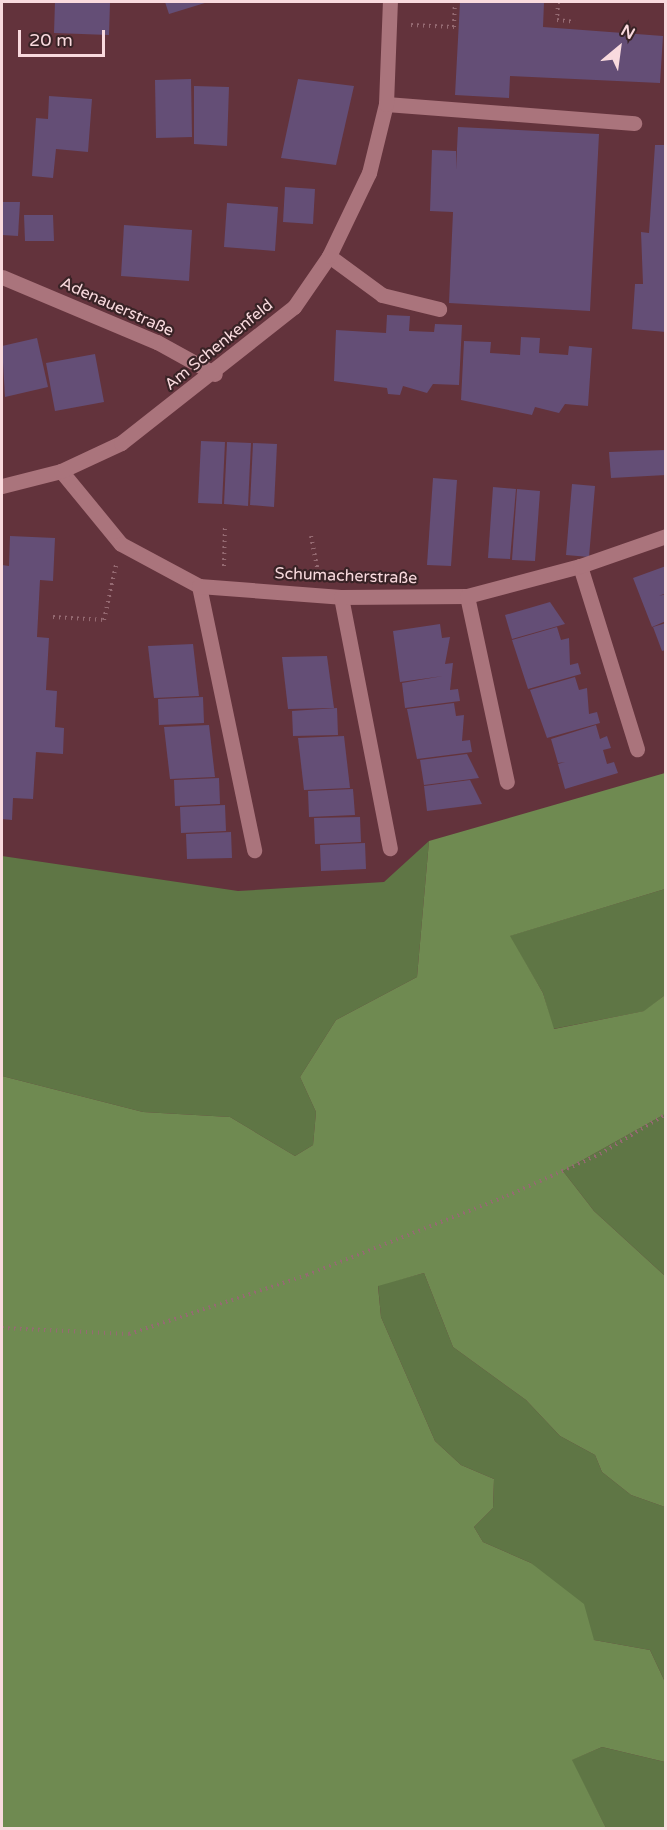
<!DOCTYPE html>
<meta charset="utf-8">
<style>
body{margin:0}
#map{position:relative;width:667px;height:1830px;overflow:hidden;background:#63333c;font-family:"Varela Round",sans-serif}
div>[style]{position:absolute}
[style*='--x']{left:calc(var(--x)*1px);top:calc(var(--y)*1px);width:calc(var(--w)*1px);rotate:calc(var(--a)*1deg)}
.green>*{inset:0;background:#5f7645}
.forest>*{inset:0;background:#6f8a51}
.building>*{inset:0;background:#644e76}
.path>*{height:4px;margin-top:-2px;transform-origin:0;background:repeating-linear-gradient(90deg,#956a72 0 1.5px,transparent 0 6px)}
.lane>*{height:15px;margin:-7.5px;padding:0 7.5px;transform-origin:7.5px;border-radius:7.5px;background:#aa747c}
.street>*{height:15px;margin:-7.5px;padding:0 7.5px;transform-origin:7.5px;border-radius:7.5px;background:#aa747c}
span{translate:-50% -50%;white-space:nowrap;text-align:center;line-height:1.15;-webkit-text-stroke:4.5px #392326;paint-order:stroke}
.street-label{font-size:16px;color:#f9dade}
.frame{position:absolute;inset:0;border:3px solid #f9dade;pointer-events:none}
.north{position:absolute;left:589px;top:18px;width:60px;height:60px;-webkit-text-stroke:4px #392326;paint-order:stroke;rotate:29deg;font-size:16px;font-weight:700;line-height:24px;text-align:center;color:#f9dade}
.north::after{content:'';display:block;margin:auto;width:21px;height:27px;background:#f9dade;clip-path:polygon(50% 0,100% 100%,50% 72%,0 100%)}
.scale{position:absolute;left:18px;top:30px;width:87px;height:27px;box-sizing:border-box;border:3px solid #f9dade;border-top:0;padding-left:8px;font-size:18px;line-height:21px;white-space:nowrap;color:#f9dade;-webkit-text-stroke:4px #392326;paint-order:stroke}
</style>
<div id="map">
<div class="green">
<div style="clip-path:polygon(429px 841px,417px 977px,336px 1020px,300px 1077px,316px 1112px,313px 1145px,295px 1156px,230px 1117px,143px 1112px,2px 1076px,2px 856px,238px 891px,384px 882px)"></div>
<div style="clip-path:polygon(665px 889px,665px 995px,645px 1011px,553px 1029px,543px 993px,509px 936px)"></div>
<div style="clip-path:polygon(665px 1114px,665px 1276px,594px 1211px,563px 1171px)"></div>
<div style="clip-path:polygon(424px 1273px,453px 1347px,526px 1400px,560px 1436px,595px 1455px,602px 1472px,631px 1495px,665px 1507px,665px 1682px,650px 1650px,594px 1640px,531px 1563px,483px 1542px,474px 1527px,493px 1508px,494px 1479px,461px 1465px,435px 1441px,381px 1317px,378px 1285px)"></div>
<div style="clip-path:polygon(602px 1747px,665px 1762px,665px 1828px,606px 1828px,571px 1760px)"></div>
</div>
<div class="forest">
<div style="clip-path:polygon(665px 773px,665px 889px,510px 936px,543px 993px,554px 1029px,644px 1011px,665px 995px,665px 1114px,563px 1171px,594px 1211px,665px 1276px,665px 1507px,631px 1495px,602px 1472px,595px 1455px,560px 1436px,526px 1400px,453px 1347px,424px 1273px,378px 1286px,381px 1317px,435px 1441px,461px 1465px,494px 1479px,493px 1508px,474px 1527px,483px 1542px,531px 1563px,584px 1604px,594px 1640px,650px 1650px,665px 1682px,665px 1762px,602px 1747px,572px 1760px,606px 1828px,2px 1828px,2px 1076px,143px 1112px,230px 1117px,295px 1156px,313px 1145px,316px 1112px,300px 1077px,336px 1020px,417px 977px,429px 841px)"></div>
</div>
<div class="building">
<div style="clip-path:polygon(55px 2px,110px 2px,109px 35px,54px 33px)"></div>
<div style="clip-path:polygon(165px 2px,208px 2px,169px 14px)"></div>
<div style="clip-path:polygon(460px 2px,544px 2px,543px 27px,663px 36px,660px 83px,510px 76px,509px 98px,455px 95px)"></div>
<div style="clip-path:polygon(191px 79px,192px 137px,156px 138px,155px 80px)"></div>
<div style="clip-path:polygon(298px 79px,354px 86px,336px 165px,281px 158px)"></div>
<div style="clip-path:polygon(194px 86px,229px 87px,227px 146px,194px 144px)"></div>
<div style="clip-path:polygon(49px 96px,92px 99px,88px 152px,56px 149px,53px 178px,32px 176px,36px 118px,48px 119px)"></div>
<div style="clip-path:polygon(458px 127px,599px 134px,590px 311px,449px 303px,453px 212px,430px 211px,432px 150px,456px 151px,456px 170px)"></div>
<div style="clip-path:polygon(655px 145px,666px 145px,666px 332px,632px 329px,635px 284px,643px 284px,641px 232px,649px 233px)"></div>
<div style="clip-path:polygon(285px 187px,315px 189px,313px 224px,283px 222px)"></div>
<div style="clip-path:polygon(2px 202px,20px 202px,18px 236px,2px 235px)"></div>
<div style="clip-path:polygon(227px 203px,278px 207px,275px 251px,224px 247px)"></div>
<div style="clip-path:polygon(24px 215px,53px 215px,54px 241px,25px 241px)"></div>
<div style="clip-path:polygon(124px 225px,192px 230px,189px 281px,121px 276px)"></div>
<div style="clip-path:polygon(387px 315px,410px 316px,409px 331px,434px 332px,435px 324px,462px 325px,459px 385px,433px 384px,427px 393px,403px 386px,400px 395px,388px 394px,387px 388px,334px 381px,336px 330px,386px 333px)"></div>
<div style="clip-path:polygon(521px 337px,540px 338px,539px 353px,568px 355px,569px 346px,592px 348px,588px 406px,565px 404px,559px 413px,535px 407px,532px 415px,461px 400px,464px 341px,491px 342px,490px 353px,520px 355px)"></div>
<div style="clip-path:polygon(37px 338px,48px 387px,5px 397px,2px 346px)"></div>
<div style="clip-path:polygon(95px 354px,104px 402px,55px 411px,46px 363px)"></div>
<div style="clip-path:polygon(201px 441px,225px 442px,222px 504px,198px 503px)"></div>
<div style="clip-path:polygon(227px 442px,251px 443px,248px 506px,224px 504px)"></div>
<div style="clip-path:polygon(253px 443px,277px 444px,274px 507px,250px 505px)"></div>
<div style="clip-path:polygon(666px 450px,666px 475px,611px 478px,609px 452px)"></div>
<div style="clip-path:polygon(433px 478px,457px 480px,451px 566px,427px 565px)"></div>
<div style="clip-path:polygon(572px 484px,595px 486px,589px 557px,566px 555px)"></div>
<div style="clip-path:polygon(493px 487px,516px 489px,510px 559px,488px 558px)"></div>
<div style="clip-path:polygon(517px 489px,540px 491px,535px 561px,512px 560px)"></div>
<div style="clip-path:polygon(10px 536px,55px 538px,53px 581px,40px 580px,37px 637px,49px 638px,46px 690px,57px 691px,55px 727px,64px 728px,63px 754px,36px 752px,33px 799px,13px 798px,12px 820px,2px 819px,2px 565px,9px 566px)"></div>
<div style="clip-path:polygon(666px 566px,666px 593px,659px 596px,666px 594px,666px 621px,652px 627px,633px 578px)"></div>
<div style="clip-path:polygon(550px 602px,565px 624px,512px 639px,505px 615px)"></div>
<div style="clip-path:polygon(666px 623px,666px 650px,662px 651px,653px 627px)"></div>
<div style="clip-path:polygon(440px 624px,442px 638px,450px 637px,445px 664px,453px 663px,450px 690px,458px 689px,460px 701px,405px 708px,402px 683px,443px 676px,400px 682px,393px 631px)"></div>
<div style="clip-path:polygon(557px 627px,561px 640px,569px 638px,570px 665px,578px 663px,581px 674px,528px 689px,512px 640px)"></div>
<div style="clip-path:polygon(193px 644px,199px 696px,154px 698px,148px 646px)"></div>
<div style="clip-path:polygon(327px 656px,334px 708px,288px 709px,282px 657px)"></div>
<div style="clip-path:polygon(575px 677px,579px 690px,587px 688px,589px 714px,597px 712px,600px 723px,547px 738px,530px 690px)"></div>
<div style="clip-path:polygon(203px 697px,204px 723px,159px 725px,158px 699px)"></div>
<div style="clip-path:polygon(454px 703px,456px 716px,464px 715px,462px 741px,470px 740px,472px 752px,417px 759px,407px 709px)"></div>
<div style="clip-path:polygon(337px 708px,338px 735px,293px 736px,292px 711px)"></div>
<div style="clip-path:polygon(209px 725px,215px 777px,170px 779px,164px 727px)"></div>
<div style="clip-path:polygon(596px 725px,600px 739px,607px 736px,611px 748px,603px 750px,607px 764px,614px 762px,618px 773px,565px 789px,558px 764px,565px 762px,558px 763px,551px 739px)"></div>
<div style="clip-path:polygon(344px 736px,350px 788px,304px 790px,298px 738px)"></div>
<div style="clip-path:polygon(467px 754px,479px 778px,424px 785px,420px 760px)"></div>
<div style="clip-path:polygon(219px 778px,220px 804px,175px 806px,174px 780px)"></div>
<div style="clip-path:polygon(470px 780px,482px 804px,427px 811px,424px 786px)"></div>
<div style="clip-path:polygon(353px 789px,355px 815px,309px 817px,308px 791px)"></div>
<div style="clip-path:polygon(225px 805px,226px 831px,181px 833px,180px 807px)"></div>
<div style="clip-path:polygon(360px 817px,361px 842px,315px 844px,314px 818px)"></div>
<div style="clip-path:polygon(231px 832px,232px 858px,187px 859px,186px 834px)"></div>
<div style="clip-path:polygon(365px 843px,366px 869px,321px 871px,320px 845px)"></div>
</div>
<div class="path">
<div style="--x:558;--y:2;--w:18;--a:93"></div>
<div style="--x:557;--y:20;--w:18;--a:6"></div>
<div style="--x:411;--y:25;--w:43;--a:2.7"></div>
<div style="--x:454;--y:27;--w:25;--a:-88"></div>
<div style="--x:311;--y:536;--w:38;--a:79"></div>
<div style="--x:224;--y:566;--w:41;--a:-88.6"></div>
<div style="--x:53;--y:617;--w:51;--a:3.4"></div>
<div style="--x:104;--y:620;--w:56;--a:-77.7"></div>
<div style="--x:2;--y:1328;--w:127;--a:2.7"></div>
<div style="--x:129;--y:1334;--w:188;--a:-18.3"></div>
<div style="--x:307;--y:1275;--w:215;--a:-21.6"></div>
<div style="--x:507;--y:1196;--w:102;--a:-24.3"></div>
<div style="--x:600;--y:1154;--w:77;--a:-31.2"></div>
</div>
<div class="lane">
<div style="--x:386;--y:104;--w:249;--a:4.4"></div>
<div style="--x:329;--y:256;--w:66;--a:36.3"></div>
<div style="--x:382;--y:295;--w:59;--a:13.8"></div>
<div style="--x:580;--y:566;--w:192;--a:72.7"></div>
<div style="--x:199;--y:586;--w:270;--a:78.2"></div>
<div style="--x:467;--y:596;--w:190;--a:77.9"></div>
<div style="--x:341;--y:597;--w:256;--a:79"></div>
</div>
<div class="street">
<div style="--x:2;--y:277;--w:168;--a:22.8"></div>
<div style="--x:157;--y:342;--w:66;--a:28.9"></div>
<div style="--x:61;--y:471;--w:94;--a:50.6"></div>
<div style="--x:121;--y:544;--w:89;--a:28.3"></div>
<div style="--x:199;--y:586;--w:142;--a:4.4"></div>
<div style="--x:341;--y:597;--w:126;--a:-0.5"></div>
<div style="--x:467;--y:596;--w:117;--a:-14.9"></div>
<div style="--x:580;--y:566;--w:91;--a:-19.2"></div>
<div style="--x:2;--y:486;--w:61;--a:-14.3"></div>
<div style="--x:61;--y:471;--w:66;--a:-25"></div>
<div style="--x:121;--y:443;--w:220;--a:-38.2"></div>
<div style="--x:294;--y:307;--w:62;--a:-55.5"></div>
<div style="--x:329;--y:256;--w:92;--a:-64.3"></div>
<div style="--x:369;--y:173;--w:71;--a:-76.2"></div>
<div style="--x:386;--y:104;--w:102;--a:-87.8"></div>
</div>
<div class="street-label">
<span style="left:117px;top:307px;rotate:24deg">Adenauerstraße</span>
<span style="left:219px;top:345px;rotate:-39deg">Am Schenkenfeld</span>
<span style="left:346px;top:576px;rotate:2deg">Schumacherstraße</span>
</div>
<div class="frame"></div>
<div class="north">N</div>
<div class="scale">20 m</div>
</div>
